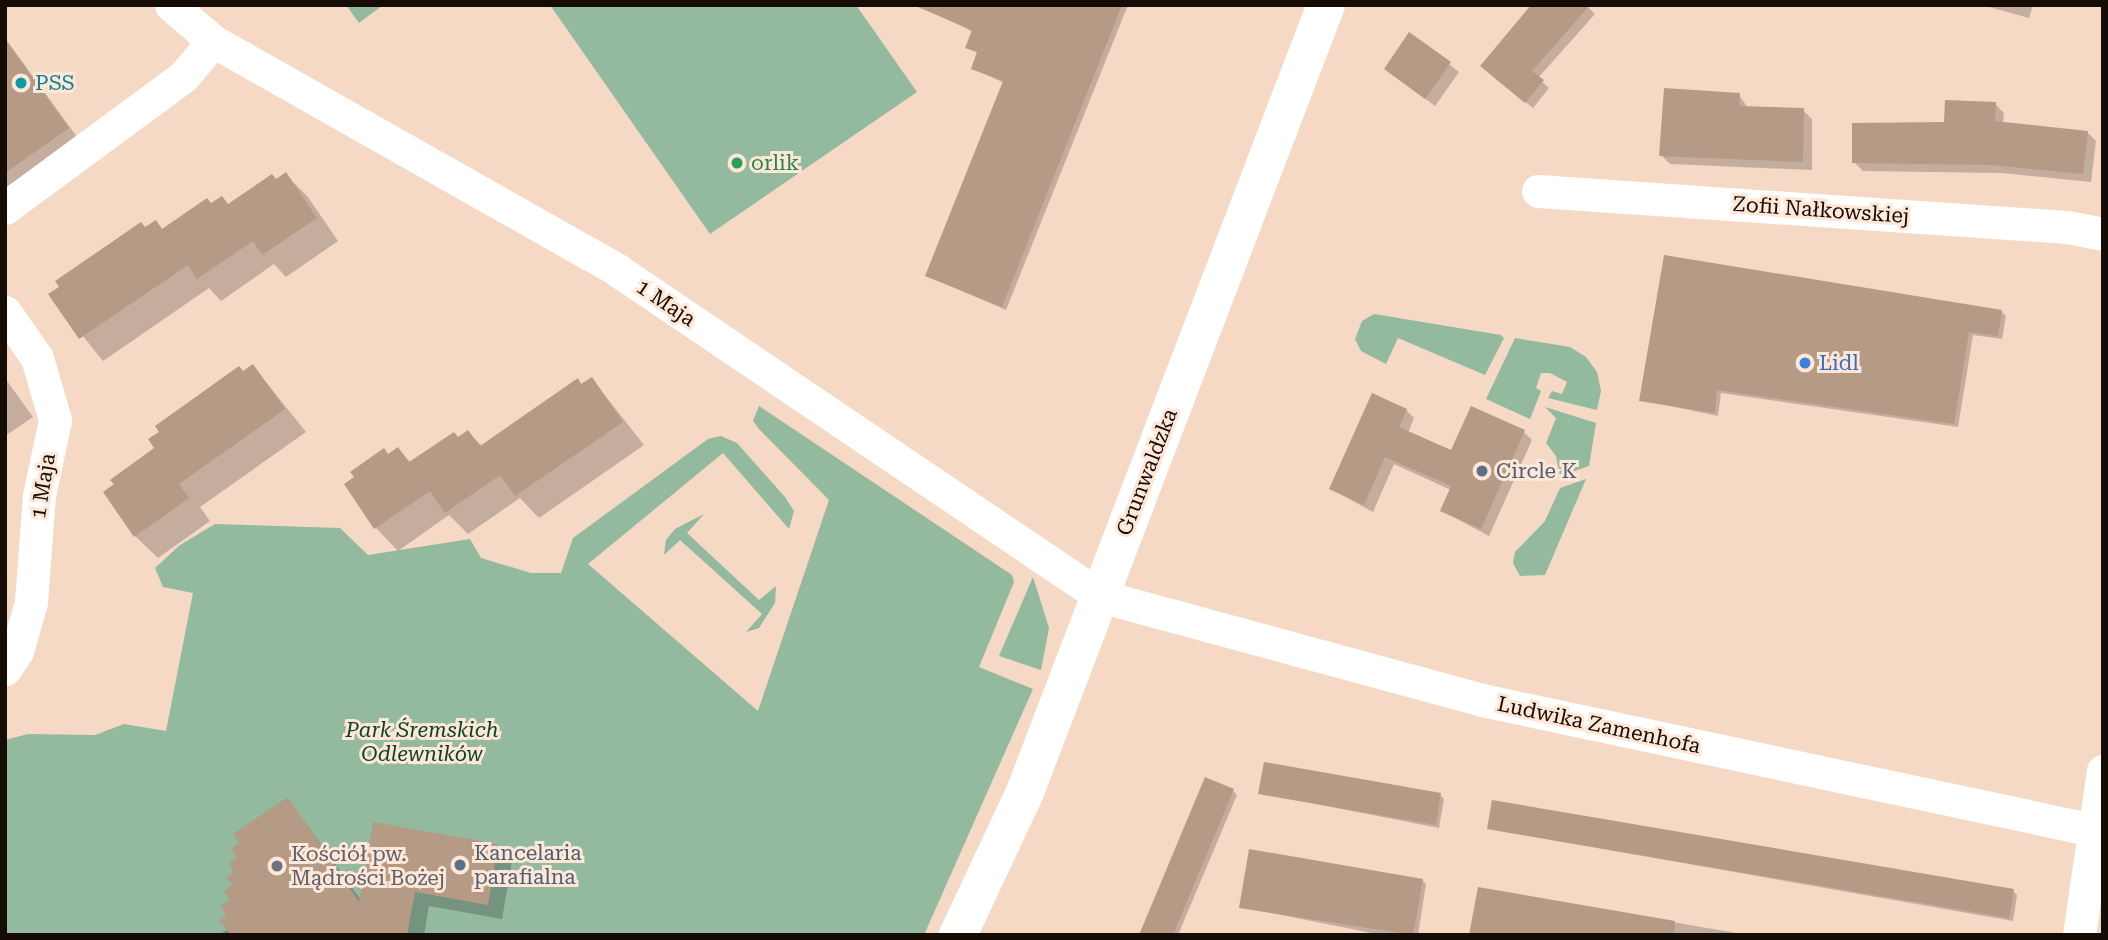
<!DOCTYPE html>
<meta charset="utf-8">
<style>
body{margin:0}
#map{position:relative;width:2108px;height:940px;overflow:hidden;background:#f5d9c4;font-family:"Roboto Serif",serif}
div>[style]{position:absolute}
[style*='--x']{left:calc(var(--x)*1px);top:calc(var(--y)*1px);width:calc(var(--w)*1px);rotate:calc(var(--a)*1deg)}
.green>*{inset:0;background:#93b99f}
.shadow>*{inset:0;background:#0003}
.building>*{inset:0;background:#b59a86}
.street>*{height:33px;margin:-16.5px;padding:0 16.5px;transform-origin:16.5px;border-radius:16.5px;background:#fff}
.secondary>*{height:38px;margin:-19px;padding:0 19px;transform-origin:19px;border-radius:19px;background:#fff}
.dots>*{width:19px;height:19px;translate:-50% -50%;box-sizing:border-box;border:4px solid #fee7d6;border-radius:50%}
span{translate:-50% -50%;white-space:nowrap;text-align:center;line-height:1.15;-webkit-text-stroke:6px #fee7d6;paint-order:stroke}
.culture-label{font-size:21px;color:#0d838f}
.left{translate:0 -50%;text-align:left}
.leisure-label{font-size:21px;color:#27864d}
.street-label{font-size:21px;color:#150c05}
.shop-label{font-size:21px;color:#366cbe}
.service-label{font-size:21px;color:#4e5e75}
.park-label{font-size:21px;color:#094425;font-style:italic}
.worship-label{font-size:21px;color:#5b616d}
.frame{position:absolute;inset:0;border:7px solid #150c05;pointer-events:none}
</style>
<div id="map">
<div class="green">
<div style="clip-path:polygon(346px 5px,383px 5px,359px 23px)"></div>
<div style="clip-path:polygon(550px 5px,856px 5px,917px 92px,710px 234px)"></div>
<div style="clip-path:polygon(1374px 314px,1501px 335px,1504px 338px,1485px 375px,1398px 338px,1386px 364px,1361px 351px,1355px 339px,1362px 321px)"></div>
<div style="clip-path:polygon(1515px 338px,1570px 347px,1586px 357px,1597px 372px,1601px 391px,1597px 410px,1548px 398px,1552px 391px,1562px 394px,1567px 382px,1550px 373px,1541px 373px,1536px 388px,1541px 391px,1530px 419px,1486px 399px)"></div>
<div style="clip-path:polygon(759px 406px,1012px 575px,1014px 582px,979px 667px,1033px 689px,924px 935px,5px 935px,5px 740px,28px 734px,95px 735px,124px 724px,166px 731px,193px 593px,163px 587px,155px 568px,180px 545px,215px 524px,340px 528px,368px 555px,470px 539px,481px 558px,531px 573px,561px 573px,573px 538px,708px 439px,721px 436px,737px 443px,785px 497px,794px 511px,789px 529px,723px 453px,588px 564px,758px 711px,829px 500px,759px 429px,753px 421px)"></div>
<div style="clip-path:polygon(1545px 407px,1596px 423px,1589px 466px,1560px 476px,1556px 456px,1546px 443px,1556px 418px)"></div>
<div style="clip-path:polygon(1586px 479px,1545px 575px,1520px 576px,1513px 563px,1515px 552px,1545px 521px,1560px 488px)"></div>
<div style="clip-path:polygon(704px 514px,687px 533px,759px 600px,776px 586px,775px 603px,759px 628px,746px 632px,762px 614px,680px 540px,664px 555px,666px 540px,675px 529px)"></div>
<div style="clip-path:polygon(1033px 577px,1049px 628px,1041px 670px,999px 656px)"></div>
</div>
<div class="shadow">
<div style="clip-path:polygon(951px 5px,1128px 5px,1006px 310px,927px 276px,1004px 83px,973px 68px,979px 54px,967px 47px,973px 32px,945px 18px)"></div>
<div style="clip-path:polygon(1586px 5px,1595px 14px,1538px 78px,1549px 88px,1533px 108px,1489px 73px)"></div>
<div style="clip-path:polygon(1982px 5px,2033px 5px,2029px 18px)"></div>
<div style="clip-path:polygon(1410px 35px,1459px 72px,1435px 106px,1386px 69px)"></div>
<div style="clip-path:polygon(5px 38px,77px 137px,5px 188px)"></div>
<div style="clip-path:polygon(1739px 95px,1748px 108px,1803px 110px,1812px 119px,1812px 170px,1670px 164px,1661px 155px)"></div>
<div style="clip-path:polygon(1995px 104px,2004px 113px,2003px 123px,2087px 132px,2096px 141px,2091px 182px,2002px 173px,1863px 171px,1854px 162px)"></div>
<div style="clip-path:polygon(286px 175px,308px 197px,338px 241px,286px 277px,274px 264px,221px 301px,209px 288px,103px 361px,50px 295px,156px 222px,163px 230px,212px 205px,229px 205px)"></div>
<div style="clip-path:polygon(2002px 312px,2006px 316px,2002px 339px,1973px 335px,1958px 427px,1721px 393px,1718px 416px,1641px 400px)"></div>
<div style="clip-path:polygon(253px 366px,306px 432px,200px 507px,210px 521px,158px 558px,135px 536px,157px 448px)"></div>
<div style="clip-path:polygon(5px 378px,33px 417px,5px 436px)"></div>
<div style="clip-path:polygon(592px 379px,644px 445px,539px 518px,520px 498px,468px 534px,449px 515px,398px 551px,376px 528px,346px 485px,398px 449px,411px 463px,468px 432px,482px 446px)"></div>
<div style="clip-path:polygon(1406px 410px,1414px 418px,1408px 433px,1452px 453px,1524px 432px,1532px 440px,1489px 536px,1442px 511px,1451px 490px,1394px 464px,1373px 512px,1331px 489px)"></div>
<div style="clip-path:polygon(1233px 791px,1237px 795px,1178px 935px,1141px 935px)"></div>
<div style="clip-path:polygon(1260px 793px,1440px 795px,1444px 799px,1439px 828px)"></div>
<div style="clip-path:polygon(288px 799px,361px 900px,497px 846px,512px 861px,502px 919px,429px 906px,424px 935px,219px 935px,228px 929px,240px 857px)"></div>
<div style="clip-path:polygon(1489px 829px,2013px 891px,2017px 895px,2013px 921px)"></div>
<div style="clip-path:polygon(1422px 880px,1426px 884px,1418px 935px,1382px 935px,1241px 907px)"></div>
<div style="clip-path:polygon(1479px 889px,1748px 935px,1471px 935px)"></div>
</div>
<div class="building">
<div style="clip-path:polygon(913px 5px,1122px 5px,1002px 307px,925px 276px,1003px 81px,971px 69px,977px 52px,965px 48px,972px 30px)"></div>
<div style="clip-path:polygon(1531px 5px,1590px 5px,1532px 71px,1544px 80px,1525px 103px,1480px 66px)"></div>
<div style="clip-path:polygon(1409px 32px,1451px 62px,1425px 99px,1384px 69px)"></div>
<div style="clip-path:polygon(5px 39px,69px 128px,5px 173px)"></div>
<div style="clip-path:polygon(1664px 88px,1740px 93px,1739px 106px,1804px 108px,1803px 162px,1659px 156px)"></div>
<div style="clip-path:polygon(1945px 100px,1996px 102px,1995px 121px,2088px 131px,2083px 174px,1992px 165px,1852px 163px,1852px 123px,1944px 122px)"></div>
<div style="clip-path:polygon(286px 172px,317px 218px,262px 255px,253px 241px,197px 279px,188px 265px,79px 339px,48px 294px,59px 287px,55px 281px,141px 222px,145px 227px,156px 220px,162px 229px,207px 198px,211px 203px,222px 196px,228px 204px,272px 174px,276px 179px)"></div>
<div style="clip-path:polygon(1664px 255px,2002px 310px,1998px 336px,1969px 332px,1954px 424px,1717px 390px,1715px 413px,1639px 401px)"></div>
<div style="clip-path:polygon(253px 364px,285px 409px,179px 484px,189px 498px,134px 537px,103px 492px,114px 484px,110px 480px,154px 448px,148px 439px,159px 432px,155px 426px,239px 366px,243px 371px)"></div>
<div style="clip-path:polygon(592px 377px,623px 422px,515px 496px,500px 475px,445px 513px,430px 491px,374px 529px,344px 484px,354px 477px,350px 472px,384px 448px,388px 454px,398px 447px,409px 462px,454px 432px,458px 437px,468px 430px,480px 446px,578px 378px,581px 384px)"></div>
<div style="clip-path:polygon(1372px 393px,1407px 409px,1399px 427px,1451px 450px,1471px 406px,1525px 430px,1481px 529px,1440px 511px,1451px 486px,1385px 457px,1364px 505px,1329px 489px)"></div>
<div style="clip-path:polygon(1264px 762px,1441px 793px,1436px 825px,1258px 794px)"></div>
<div style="clip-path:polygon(1205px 777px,1234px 789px,1173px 935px,1139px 935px)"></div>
<div style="clip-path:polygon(288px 797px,359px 902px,373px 822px,498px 844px,488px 905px,415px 892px,407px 935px,231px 935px,219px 921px,226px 915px,221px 906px,230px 899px,224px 892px,233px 885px,226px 878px,234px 872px,229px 863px,237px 857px,231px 849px,239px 843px,233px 834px)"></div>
<div style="clip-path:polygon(1492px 800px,2014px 889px,2009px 918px,1487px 829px)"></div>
<div style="clip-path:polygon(1249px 849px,1423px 879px,1413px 935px,1239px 908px)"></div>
<div style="clip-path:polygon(1478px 887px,1675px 921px,1674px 935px,1469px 935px)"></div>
</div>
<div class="street">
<div style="--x:171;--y:5;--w:55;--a:40.6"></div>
<div style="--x:213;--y:41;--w:464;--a:29.5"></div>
<div style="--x:617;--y:270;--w:583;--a:34.02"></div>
<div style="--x:1100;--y:596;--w:396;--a:15.2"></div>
<div style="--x:1482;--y:700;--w:635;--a:12"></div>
<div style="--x:1538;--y:191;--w:530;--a:3.89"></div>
<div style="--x:2067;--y:227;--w:37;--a:11"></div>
<div style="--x:5;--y:208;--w:222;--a:-36.4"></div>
<div style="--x:184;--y:76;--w:45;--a:-50.4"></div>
<div style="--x:5;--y:312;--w:56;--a:55.2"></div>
<div style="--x:37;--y:358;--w:65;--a:73.8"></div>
<div style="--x:55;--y:420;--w:77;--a:102"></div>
<div style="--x:39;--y:495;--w:107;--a:94.3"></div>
<div style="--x:31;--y:602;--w:51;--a:105.9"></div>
<div style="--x:17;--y:651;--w:22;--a:124"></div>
<div style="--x:2079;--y:935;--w:166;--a:-81.7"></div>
</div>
<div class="secondary">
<div style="--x:958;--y:935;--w:158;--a:-64.9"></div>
<div style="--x:1025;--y:792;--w:843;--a:-69.07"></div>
</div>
<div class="dots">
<div style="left:21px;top:83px;background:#0f9aa8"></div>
<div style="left:737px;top:163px;background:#2e9e5b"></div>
<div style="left:1805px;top:363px;background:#3f7fe0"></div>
<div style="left:1482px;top:471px;background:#5c6f8a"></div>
<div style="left:460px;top:865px;background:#5c6f8a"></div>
<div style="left:277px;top:866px;background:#6b7280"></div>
</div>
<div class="culture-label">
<span class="left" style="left:35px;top:83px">PSS</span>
</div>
<div class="leisure-label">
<span class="left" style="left:751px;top:163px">orlik</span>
</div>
<div class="street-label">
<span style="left:1821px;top:210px;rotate:4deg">Zofii Nałkowskiej</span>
<span style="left:666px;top:303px;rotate:34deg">1 Maja</span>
<span style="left:1147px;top:472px;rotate:-69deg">Grunwaldzka</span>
<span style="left:43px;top:486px;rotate:-81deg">1 Maja</span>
<span style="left:1599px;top:725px;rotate:12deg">Ludwika Zamenhofa</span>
</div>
<div class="shop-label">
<span class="left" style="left:1819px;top:363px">Lidl</span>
</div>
<div class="service-label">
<span class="left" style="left:1496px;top:471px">Circle K</span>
<span class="left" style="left:474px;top:865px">Kancelaria<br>parafialna</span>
</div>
<div class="park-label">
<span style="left:422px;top:742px">Park Śremskich<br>Odlewników</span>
</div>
<div class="worship-label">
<span class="left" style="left:291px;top:866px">Kościół pw.<br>Mądrości Bożej</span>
</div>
<div class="frame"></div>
</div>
